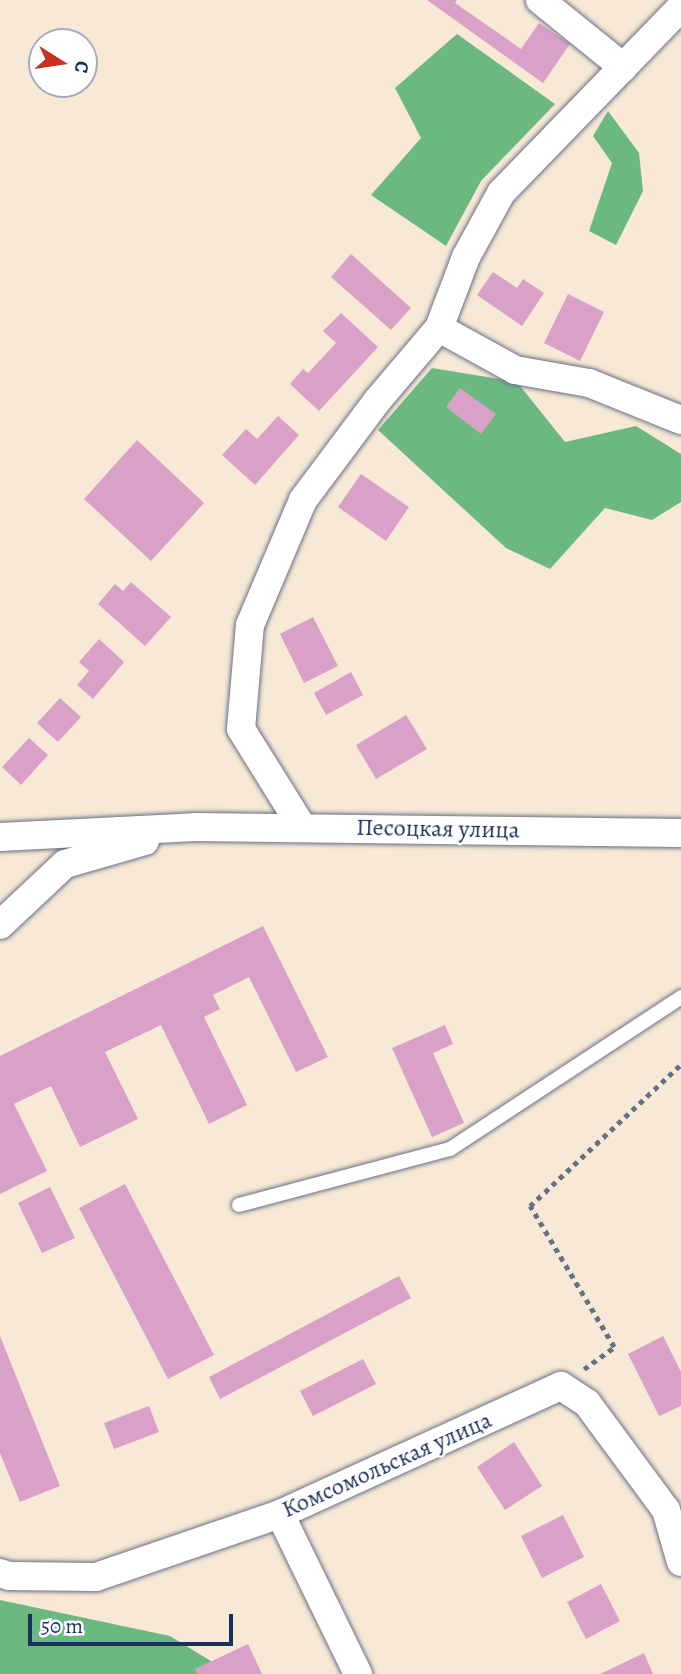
<!DOCTYPE html>
<meta charset="utf-8">
<style>
body{margin:0}
#map{position:relative;width:681px;height:1674px;overflow:hidden;background:#f7e9d5;font-family:Alegreya,serif}
div>[style]{position:absolute}
[style*='--x']{left:calc(var(--x)*1px);top:calc(var(--y)*1px);width:calc(var(--w)*1px);rotate:calc(var(--a)*1deg)}
.forest>*{inset:0;background:#6cb881}
.building>*{inset:0;background:#d9a1c8}
.path>*{height:4.5px;margin-top:-2.25px;transform-origin:0;background:repeating-linear-gradient(90deg,#687088 0 5px,transparent 0 10px)}
.roads{filter:drop-shadow(0 0 2px #687088) drop-shadow(0 0 2px #687088)}
.service>*{height:14px;margin:-7px;padding:0 7px;transform-origin:7px;border-radius:7px;background:#fff}
.minor>*{height:28px;margin:-14px;padding:0 14px;transform-origin:14px;border-radius:14px;background:#fff}
span{translate:-50% -50%;white-space:nowrap;text-align:center;line-height:1.15;-webkit-text-stroke:5px #fff;paint-order:stroke}
.street-label{font-size:24px;color:#1b2f5e}
.north{position:absolute;left:28px;top:28px;width:70px;height:70px;box-sizing:border-box;background:#fff;border:2px solid #a4acbf;border-radius:50%;rotate:102deg;font-size:19px;font-weight:700;line-height:28px;text-align:center;color:#1b2f5e}
.north::after{content:'';display:block;margin:auto;width:24px;height:32px;background:#c8321e;clip-path:polygon(50% 0,100% 100%,50% 72%,0 100%)}
.scale{position:absolute;left:28px;top:1614px;width:205px;height:32px;box-sizing:border-box;border:4px solid #1b2f5e;border-top:0;padding-left:9px;font-size:21px;line-height:24px;white-space:nowrap;color:#1b2f5e;-webkit-text-stroke:5px #fff;paint-order:stroke}
</style>
<div id="map">
<div class="forest">
<div style="clip-path:polygon(457px 34px,555px 104px,481px 181px,446px 246px,371px 195px,421px 138px,395px 88px)"></div>
<div style="clip-path:polygon(608px 111px,639px 153px,643px 191px,616px 245px,589px 231px,612px 163px,593px 136px)"></div>
<div style="clip-path:polygon(432px 368px,517px 382px,565px 442px,636px 426px,681px 454px,681px 502px,652px 520px,605px 508px,550px 569px,506px 548px,378px 430px)"></div>
<div style="clip-path:polygon(0 1600px,170px 1636px,232px 1674px,0 1674px)"></div>
</div>
<div class="building">
<div style="clip-path:polygon(427px 0,457px 0,455px 3px,521px 49px,539px 23px,570px 44px,543px 83px)"></div>
<div style="clip-path:polygon(351px 254px,411px 308px,391px 330px,331px 277px)"></div>
<div style="clip-path:polygon(493px 272px,517px 288px,523px 279px,544px 293px,522px 326px,477px 295px)"></div>
<div style="clip-path:polygon(568px 294px,604px 312px,580px 361px,544px 343px)"></div>
<div style="clip-path:polygon(341px 313px,378px 347px,319px 411px,290px 384px,303px 369px,308px 373px,336px 343px,323px 331px)"></div>
<div style="clip-path:polygon(460px 388px,496px 414px,481px 434px,446px 407px)"></div>
<div style="clip-path:polygon(278px 416px,299px 435px,255px 485px,222px 455px,246px 429px,257px 439px)"></div>
<div style="clip-path:polygon(137px 440px,204px 503px,151px 561px,84px 499px)"></div>
<div style="clip-path:polygon(361px 474px,409px 507px,386px 541px,338px 507px)"></div>
<div style="clip-path:polygon(131px 582px,171px 617px,145px 646px,98px 604px,115px 584px,123px 591px)"></div>
<div style="clip-path:polygon(313px 617px,338px 666px,304px 683px,280px 634px)"></div>
<div style="clip-path:polygon(99px 639px,124px 662px,93px 699px,77px 685px,89px 671px,79px 662px)"></div>
<div style="clip-path:polygon(351px 672px,363px 695px,326px 715px,314px 693px)"></div>
<div style="clip-path:polygon(60px 698px,81px 717px,58px 742px,37px 723px)"></div>
<div style="clip-path:polygon(406px 715px,427px 749px,376px 779px,356px 745px)"></div>
<div style="clip-path:polygon(29px 738px,48px 755px,21px 785px,2px 767px)"></div>
<div style="clip-path:polygon(263px 926px,328px 1057px,296px 1072px,249px 977px,213px 995px,220px 1009px,204px 1017px,247px 1105px,209px 1124px,161px 1025px,105px 1052px,138px 1119px,80px 1147px,51px 1086px,14px 1104px,47px 1171px,0 1194px,0 1056px)"></div>
<div style="clip-path:polygon(445px 1025px,453px 1044px,433px 1053px,464px 1123px,432px 1137px,392px 1048px)"></div>
<div style="clip-path:polygon(125px 1184px,214px 1355px,168px 1379px,79px 1208px)"></div>
<div style="clip-path:polygon(50px 1187px,75px 1238px,42px 1253px,18px 1203px)"></div>
<div style="clip-path:polygon(399px 1276px,411px 1298px,220px 1399px,209px 1377px)"></div>
<div style="clip-path:polygon(0 1336px,60px 1486px,20px 1502px,0 1453px)"></div>
<div style="clip-path:polygon(663px 1336px,681px 1372px,681px 1406px,659px 1416px,628px 1354px)"></div>
<div style="clip-path:polygon(363px 1359px,376px 1384px,313px 1416px,300px 1391px)"></div>
<div style="clip-path:polygon(149px 1406px,159px 1432px,114px 1449px,104px 1423px)"></div>
<div style="clip-path:polygon(514px 1442px,542px 1486px,505px 1510px,477px 1467px)"></div>
<div style="clip-path:polygon(563px 1515px,584px 1557px,542px 1578px,521px 1536px)"></div>
<div style="clip-path:polygon(601px 1584px,620px 1621px,586px 1639px,567px 1602px)"></div>
<div style="clip-path:polygon(248px 1644px,262px 1674px,197px 1674px,195px 1669px)"></div>
<div style="clip-path:polygon(644px 1653px,653px 1674px,600px 1674px)"></div>
</div>
<div class="path">
<div style="--x:584;--y:1369;--w:37;--a:-36"></div>
<div style="--x:614;--y:1347;--w:164;--a:-120.8"></div>
<div style="--x:530;--y:1206;--w:207;--a:-43.2"></div>
</div>
<div class="roads">
<div class="service">
<div style="--x:239;--y:1205;--w:218;--a:-14.9"></div>
<div style="--x:450;--y:1149;--w:277;--a:-33.3"></div>
</div>
<div class="minor">
<div style="--x:540;--y:0;--w:107;--a:38.9"></div>
<div style="--x:439;--y:328;--w:87;--a:28.9"></div>
<div style="--x:515;--y:370;--w:75;--a:10"></div>
<div style="--x:589;--y:383;--w:99;--a:21.9"></div>
<div style="--x:302;--y:827;--w:115;--a:-121.9"></div>
<div style="--x:241;--y:729;--w:104;--a:-85.1"></div>
<div style="--x:250;--y:625;--w:136;--a:-67"></div>
<div style="--x:303;--y:500;--w:124;--a:-53.2"></div>
<div style="--x:377;--y:401;--w:96;--a:-49.7"></div>
<div style="--x:439;--y:328;--w:76;--a:-69.2"></div>
<div style="--x:466;--y:257;--w:73;--a:-61.3"></div>
<div style="--x:501;--y:193;--w:259;--a:-45.9"></div>
<div style="--x:0;--y:837;--w:195;--a:-2.9"></div>
<div style="--x:195;--y:827;--w:486;--a:0.7"></div>
<div style="--x:0;--y:925;--w:89;--a:-43.2"></div>
<div style="--x:65;--y:864;--w:83;--a:-16"></div>
<div style="--x:280;--y:1514;--w:178;--a:64"></div>
<div style="--x:0;--y:1573;--w:9;--a:18"></div>
<div style="--x:9;--y:1576;--w:87;--a:0.7"></div>
<div style="--x:96;--y:1577;--w:194;--a:-18.9"></div>
<div style="--x:280;--y:1514;--w:309;--a:-24.5"></div>
<div style="--x:561;--y:1386;--w:31;--a:33"></div>
<div style="--x:587;--y:1403;--w:133;--a:53.6"></div>
<div style="--x:666;--y:1510;--w:54;--a:73.9"></div>
</div>
</div>
<div class="street-label">
<span style="left:438px;top:829px;rotate:1deg">Песоцкая улица</span>
<span style="left:387px;top:1465px;rotate:-24deg">Комсомольская улица</span>
</div>
<div class="north">С</div>
<div class="scale">50 m</div>
</div>
